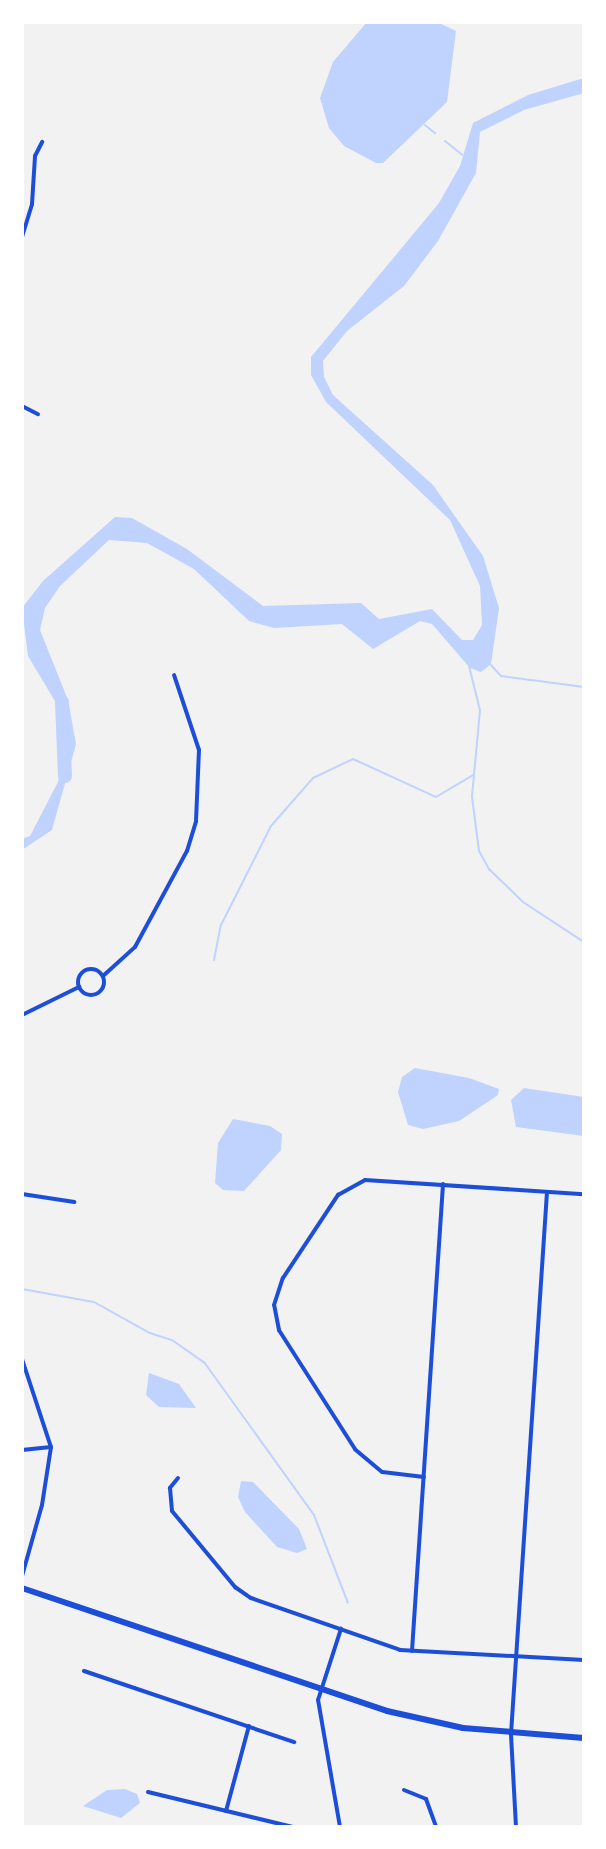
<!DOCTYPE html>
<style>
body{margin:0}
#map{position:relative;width:606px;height:1849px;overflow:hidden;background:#f2f2f2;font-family:"Noto Sans",sans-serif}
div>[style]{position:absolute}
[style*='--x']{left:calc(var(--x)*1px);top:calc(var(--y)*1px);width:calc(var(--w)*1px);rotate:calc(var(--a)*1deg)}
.water>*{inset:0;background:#bfd3fe}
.stream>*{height:2px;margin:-1px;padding:0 1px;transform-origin:1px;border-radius:1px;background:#bfd3fe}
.river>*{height:14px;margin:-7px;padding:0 7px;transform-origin:7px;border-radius:7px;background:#bfd3fe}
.minor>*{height:4px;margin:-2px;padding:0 2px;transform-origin:2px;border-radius:2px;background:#1d4ed8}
.minor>.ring{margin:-2px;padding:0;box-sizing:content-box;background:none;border:4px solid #1d4ed8;border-radius:50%}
.secondary>*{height:6px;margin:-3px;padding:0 3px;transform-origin:3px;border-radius:3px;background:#1d4ed8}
span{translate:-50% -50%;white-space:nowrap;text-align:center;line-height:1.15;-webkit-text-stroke:6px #fff;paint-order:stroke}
.frame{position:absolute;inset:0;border:24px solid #fff;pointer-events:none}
</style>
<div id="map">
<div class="water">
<div style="clip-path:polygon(367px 22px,437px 22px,456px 31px,447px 102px,383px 163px,376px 163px,344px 146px,329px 128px,320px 98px,333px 62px)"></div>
<div style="clip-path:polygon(584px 78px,584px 93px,524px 110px,480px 132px,476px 173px,438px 241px,404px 286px,347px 331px,323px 361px,324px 377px,333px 395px,433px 485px,483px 556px,499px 608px,491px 664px,481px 672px,470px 668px,432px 624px,420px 621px,373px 649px,342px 624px,274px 628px,249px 621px,194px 569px,147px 543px,109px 540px,60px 586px,45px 608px,40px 630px,68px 700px,76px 744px,52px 830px,22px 850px,22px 839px,30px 836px,58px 782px,69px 736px,65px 718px,28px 656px,22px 608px,43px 581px,115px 517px,132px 518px,187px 549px,263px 606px,361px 603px,379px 619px,432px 609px,462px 640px,473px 640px,482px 625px,480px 586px,450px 520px,326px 402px,311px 375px,311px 357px,439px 203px,460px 166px,473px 123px,528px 95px)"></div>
<div style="clip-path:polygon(415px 1068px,469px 1078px,499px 1089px,498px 1095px,459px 1121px,423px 1129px,408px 1125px,398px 1092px,402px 1077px)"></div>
<div style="clip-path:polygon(524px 1088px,584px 1097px,584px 1136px,516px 1127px,511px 1100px)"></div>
<div style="clip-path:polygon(233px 1119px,270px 1126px,282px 1134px,281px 1150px,244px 1191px,223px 1190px,215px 1183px,218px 1143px)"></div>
<div style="clip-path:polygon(149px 1373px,179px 1384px,196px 1408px,159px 1407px,146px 1395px)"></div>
<div style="clip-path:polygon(241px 1481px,253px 1482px,299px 1529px,307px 1549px,297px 1553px,277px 1547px,245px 1512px,238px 1497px)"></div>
<div style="clip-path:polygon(125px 1789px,137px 1794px,140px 1803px,121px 1818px,83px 1806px,107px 1790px)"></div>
</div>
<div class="stream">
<div style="--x:425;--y:125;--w:13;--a:39"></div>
<div style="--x:445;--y:141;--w:22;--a:39"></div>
<div style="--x:491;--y:665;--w:15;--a:48"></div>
<div style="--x:501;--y:676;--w:84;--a:7.5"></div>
<div style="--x:469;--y:666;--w:45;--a:76"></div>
<div style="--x:480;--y:710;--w:87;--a:95.3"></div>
<div style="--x:472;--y:797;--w:54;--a:82.6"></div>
<div style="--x:479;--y:851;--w:21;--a:61"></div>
<div style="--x:489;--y:869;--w:47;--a:44.1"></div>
<div style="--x:523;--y:902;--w:73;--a:33.3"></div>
<div style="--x:214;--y:960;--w:36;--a:-79"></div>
<div style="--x:221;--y:925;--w:111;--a:-63.2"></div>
<div style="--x:271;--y:826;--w:64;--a:-48.8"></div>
<div style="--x:313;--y:778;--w:44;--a:-25.4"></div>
<div style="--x:353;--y:759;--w:91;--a:24.6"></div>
<div style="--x:436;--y:797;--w:43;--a:-30.7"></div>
<div style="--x:22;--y:1289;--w:73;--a:10.2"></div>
<div style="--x:94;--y:1302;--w:64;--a:29"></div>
<div style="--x:150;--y:1333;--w:23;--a:18"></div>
<div style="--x:172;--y:1340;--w:39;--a:35"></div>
<div style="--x:204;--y:1362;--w:188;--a:54.3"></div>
<div style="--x:314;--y:1515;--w:94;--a:68.9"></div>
</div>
<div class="river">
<div style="--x:62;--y:702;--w:74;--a:87.7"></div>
</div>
<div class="minor">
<div style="--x:22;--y:237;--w:34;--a:-73"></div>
<div style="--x:32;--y:204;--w:48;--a:-86.4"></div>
<div style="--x:35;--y:156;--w:16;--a:-63"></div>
<div style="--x:22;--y:406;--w:18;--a:27"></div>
<div class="ring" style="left:78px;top:969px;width:22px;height:22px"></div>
<div style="--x:103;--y:976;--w:43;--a:-42.2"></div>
<div style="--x:135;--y:947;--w:109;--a:-61.6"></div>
<div style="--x:187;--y:851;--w:31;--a:-73"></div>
<div style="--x:196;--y:821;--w:71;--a:-87.6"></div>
<div style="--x:199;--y:750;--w:79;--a:-108.4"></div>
<div style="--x:22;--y:1015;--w:64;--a:-26.2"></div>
<div style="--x:22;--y:1194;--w:53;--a:8.7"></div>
<div style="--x:22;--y:1359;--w:93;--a:71.8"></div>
<div style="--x:51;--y:1447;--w:59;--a:98.8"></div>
<div style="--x:42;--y:1505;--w:74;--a:105.7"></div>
<div style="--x:22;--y:1450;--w:29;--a:-6"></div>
<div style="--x:424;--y:1477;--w:42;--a:-173.2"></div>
<div style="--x:382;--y:1472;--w:35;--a:-140"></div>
<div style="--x:355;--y:1449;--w:141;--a:-122.6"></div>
<div style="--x:279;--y:1330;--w:25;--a:-101"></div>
<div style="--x:274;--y:1305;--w:28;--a:-72"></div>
<div style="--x:283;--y:1278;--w:100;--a:-56.5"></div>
<div style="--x:338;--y:1195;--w:31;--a:-29"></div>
<div style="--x:365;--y:1180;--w:219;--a:3.7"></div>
<div style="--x:178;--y:1478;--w:13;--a:129"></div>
<div style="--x:170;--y:1488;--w:23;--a:85"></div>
<div style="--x:172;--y:1511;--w:99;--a:50.3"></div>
<div style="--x:235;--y:1587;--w:19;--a:35"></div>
<div style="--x:251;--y:1598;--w:158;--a:19.2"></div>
<div style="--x:400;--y:1650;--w:184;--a:3.1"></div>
<div style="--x:412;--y:1651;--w:468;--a:-86.2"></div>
<div style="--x:84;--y:1671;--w:222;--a:18.7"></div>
<div style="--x:404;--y:1790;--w:24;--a:22"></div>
<div style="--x:426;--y:1799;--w:30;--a:70"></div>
<div style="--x:148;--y:1792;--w:149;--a:13.6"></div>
<div style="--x:226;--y:1811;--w:88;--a:-74.9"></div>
<div style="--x:340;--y:1827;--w:129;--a:-99.8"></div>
<div style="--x:318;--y:1700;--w:75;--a:-72.1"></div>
<div style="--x:516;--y:1827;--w:93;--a:-93.1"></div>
<div style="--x:511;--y:1734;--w:543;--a:-86.2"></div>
</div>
<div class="secondary">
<div style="--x:22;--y:1588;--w:385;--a:18.6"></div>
<div style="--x:387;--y:1711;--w:78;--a:12.6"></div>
<div style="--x:463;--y:1728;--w:121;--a:4.7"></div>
</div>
<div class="frame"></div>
</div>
